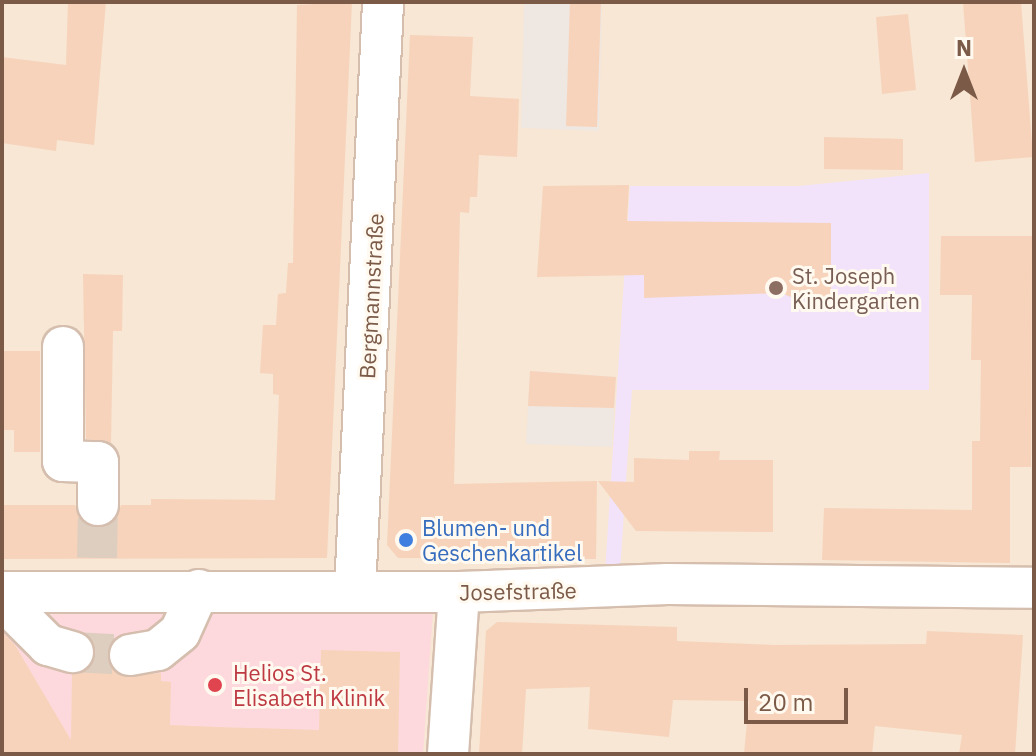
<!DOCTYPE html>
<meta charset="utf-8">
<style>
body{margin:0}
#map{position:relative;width:1036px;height:756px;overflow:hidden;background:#fef5e7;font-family:"IBM Plex Sans",sans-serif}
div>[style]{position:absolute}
.residential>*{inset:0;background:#f7e7d4}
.industrial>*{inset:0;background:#efe7e1}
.education>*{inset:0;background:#f2e3fb}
.medical>*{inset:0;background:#fdd9dd}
.building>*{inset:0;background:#f7d3bb}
.minor-tunnel>*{height:40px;margin-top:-20px;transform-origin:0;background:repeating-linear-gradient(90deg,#decebf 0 40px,transparent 0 60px)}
.roads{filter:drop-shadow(2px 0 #d5beae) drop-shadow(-2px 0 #d5beae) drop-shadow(0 2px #d5beae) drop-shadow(0 -2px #d5beae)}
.minor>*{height:40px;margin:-20px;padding:0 20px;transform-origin:20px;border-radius:20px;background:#fff}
.dots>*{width:22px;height:22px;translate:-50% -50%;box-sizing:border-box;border:4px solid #fff9ef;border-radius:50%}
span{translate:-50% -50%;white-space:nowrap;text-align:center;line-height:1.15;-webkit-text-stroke:6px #fff9ef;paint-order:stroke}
.education-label{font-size:22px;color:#785e54}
.left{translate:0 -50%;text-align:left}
.street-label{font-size:22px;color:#7c5a48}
.shop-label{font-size:22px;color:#366cbe}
.health-label{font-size:22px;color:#be3a42}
.frame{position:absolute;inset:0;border:4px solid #7c5a48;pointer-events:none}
.north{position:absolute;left:924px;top:32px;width:80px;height:80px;-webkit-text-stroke:6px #fff9ef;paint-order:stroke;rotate:0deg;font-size:22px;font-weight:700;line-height:32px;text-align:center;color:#7c5a48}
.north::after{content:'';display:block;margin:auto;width:28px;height:36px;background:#7c5a48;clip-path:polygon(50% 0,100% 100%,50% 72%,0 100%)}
.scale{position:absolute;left:744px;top:688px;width:104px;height:36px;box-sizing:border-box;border:4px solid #7c5a48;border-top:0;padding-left:10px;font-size:24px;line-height:28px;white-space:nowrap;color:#7c5a48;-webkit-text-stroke:6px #fff9ef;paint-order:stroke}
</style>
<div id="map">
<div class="residential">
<i style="clip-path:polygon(2px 2px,1034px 2px,1034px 754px,2px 754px)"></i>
</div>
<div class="industrial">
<i style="clip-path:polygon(524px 2px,602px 2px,599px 131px,521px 128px)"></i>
<i style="clip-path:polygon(530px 371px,616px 377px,612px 447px,526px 444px)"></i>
</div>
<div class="education">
<i style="clip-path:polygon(929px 173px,929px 390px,632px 390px,619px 588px,604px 588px,630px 186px,799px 186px)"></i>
</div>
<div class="medical">
<i style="clip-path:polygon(433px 610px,423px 754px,2px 754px,2px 615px)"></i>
</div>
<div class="building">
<i style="clip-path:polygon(68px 2px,106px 2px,94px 145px,57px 140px,56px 151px,2px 143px,2px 57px,66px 65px)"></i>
<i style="clip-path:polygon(352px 2px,327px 558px,2px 559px,2px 505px,75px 505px,86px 524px,99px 528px,117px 517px,121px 505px,151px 505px,151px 499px,275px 500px,279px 395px,273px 394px,273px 374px,260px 373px,263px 325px,276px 325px,278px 294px,286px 293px,288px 263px,293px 263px,297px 5px)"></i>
<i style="clip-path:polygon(570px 2px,601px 2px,597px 127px,566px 126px)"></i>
<i style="clip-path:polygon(963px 2px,1021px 2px,1033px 157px,975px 162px)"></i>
<i style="clip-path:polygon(908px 14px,916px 90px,882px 94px,876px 17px)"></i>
<i style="clip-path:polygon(410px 35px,473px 37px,470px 96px,519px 99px,517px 157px,479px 155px,477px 197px,470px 197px,469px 213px,460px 212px,454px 484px,597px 481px,596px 559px,398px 558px,387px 545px)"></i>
<i style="clip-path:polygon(824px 137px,903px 139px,903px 170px,824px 169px)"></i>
<i style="clip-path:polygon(629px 185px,627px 221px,831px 223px,831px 299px,796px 299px,781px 293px,644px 298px,644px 275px,537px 277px,543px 186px)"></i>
<i style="clip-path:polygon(941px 236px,1032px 236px,1031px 467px,1010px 467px,1010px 563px,822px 560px,824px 508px,972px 510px,972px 441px,980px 441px,981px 360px,971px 360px,972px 295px,940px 295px)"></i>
<i style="clip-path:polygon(83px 274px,123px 275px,122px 331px,113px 331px,111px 443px,86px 439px)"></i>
<i style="clip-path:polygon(2px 351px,40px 351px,40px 452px,14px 452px,14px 430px,2px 430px)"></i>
<i style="clip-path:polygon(530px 371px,616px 377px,614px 408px,528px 406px)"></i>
<i style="clip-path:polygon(689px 451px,720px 451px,719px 460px,773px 460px,773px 532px,636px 531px,598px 481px,634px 482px,634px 458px,689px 460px)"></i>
<i style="clip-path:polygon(497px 622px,677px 627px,677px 641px,774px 645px,926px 644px,927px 631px,1023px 635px,1015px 754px,959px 754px,962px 735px,875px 726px,872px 754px,744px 754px,749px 701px,673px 700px,669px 737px,588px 729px,590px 687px,526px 689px,522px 754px,479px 754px,486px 631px)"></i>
<i style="clip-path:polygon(2px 632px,15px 645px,71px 740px,72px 674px,88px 669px,95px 659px,91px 638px,114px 639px,108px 660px,121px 676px,161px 673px,161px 681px,171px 682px,170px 725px,217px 727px,319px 730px,321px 650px,400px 652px,398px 754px,2px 754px)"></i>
</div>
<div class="minor-tunnel">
<i style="left:97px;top:558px;width:53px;rotate:-88.9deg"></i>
<i style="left:73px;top:652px;width:57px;rotate:3deg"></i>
</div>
<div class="roads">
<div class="minor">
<i style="left:63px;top:347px;width:114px;rotate:90deg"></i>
<i style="left:63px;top:461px;width:35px;rotate:2deg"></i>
<i style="left:98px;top:462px;width:43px;rotate:90deg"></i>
<i style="left:355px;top:590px;width:589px;rotate:-87.27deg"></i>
<i style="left:2px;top:592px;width:457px"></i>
<i style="left:459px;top:592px;width:209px;rotate:-2.2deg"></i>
<i style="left:668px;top:584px;width:366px;rotate:0.6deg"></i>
<i style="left:2px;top:599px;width:65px;rotate:45deg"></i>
<i style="left:48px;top:645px;width:26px;rotate:16deg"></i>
<i style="left:130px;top:655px;width:28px;rotate:-10deg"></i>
<i style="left:158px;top:650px;width:28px;rotate:-39deg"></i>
<i style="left:180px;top:632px;width:46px;rotate:-65.7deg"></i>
<i style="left:448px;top:754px;width:162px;rotate:-86.1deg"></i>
</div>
</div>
<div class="dots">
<i style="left:776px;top:288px;background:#8d6e63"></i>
<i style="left:406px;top:540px;background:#3f7fe0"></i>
<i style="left:215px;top:685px;background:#e0444e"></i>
</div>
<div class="education-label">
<span class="left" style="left:792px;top:288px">St. Joseph<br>Kindergarten</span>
</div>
<div class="street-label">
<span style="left:371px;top:296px;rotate:-87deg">Bergmannstraße</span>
<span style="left:518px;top:591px;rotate:-1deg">Josefstraße</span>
</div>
<div class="shop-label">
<span class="left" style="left:422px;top:540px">Blumen- und<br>Geschenkartikel</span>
</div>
<div class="health-label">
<span class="left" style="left:233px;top:685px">Helios St.<br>Elisabeth Klinik</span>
</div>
<div class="frame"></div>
<div class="north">N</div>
<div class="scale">20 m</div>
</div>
